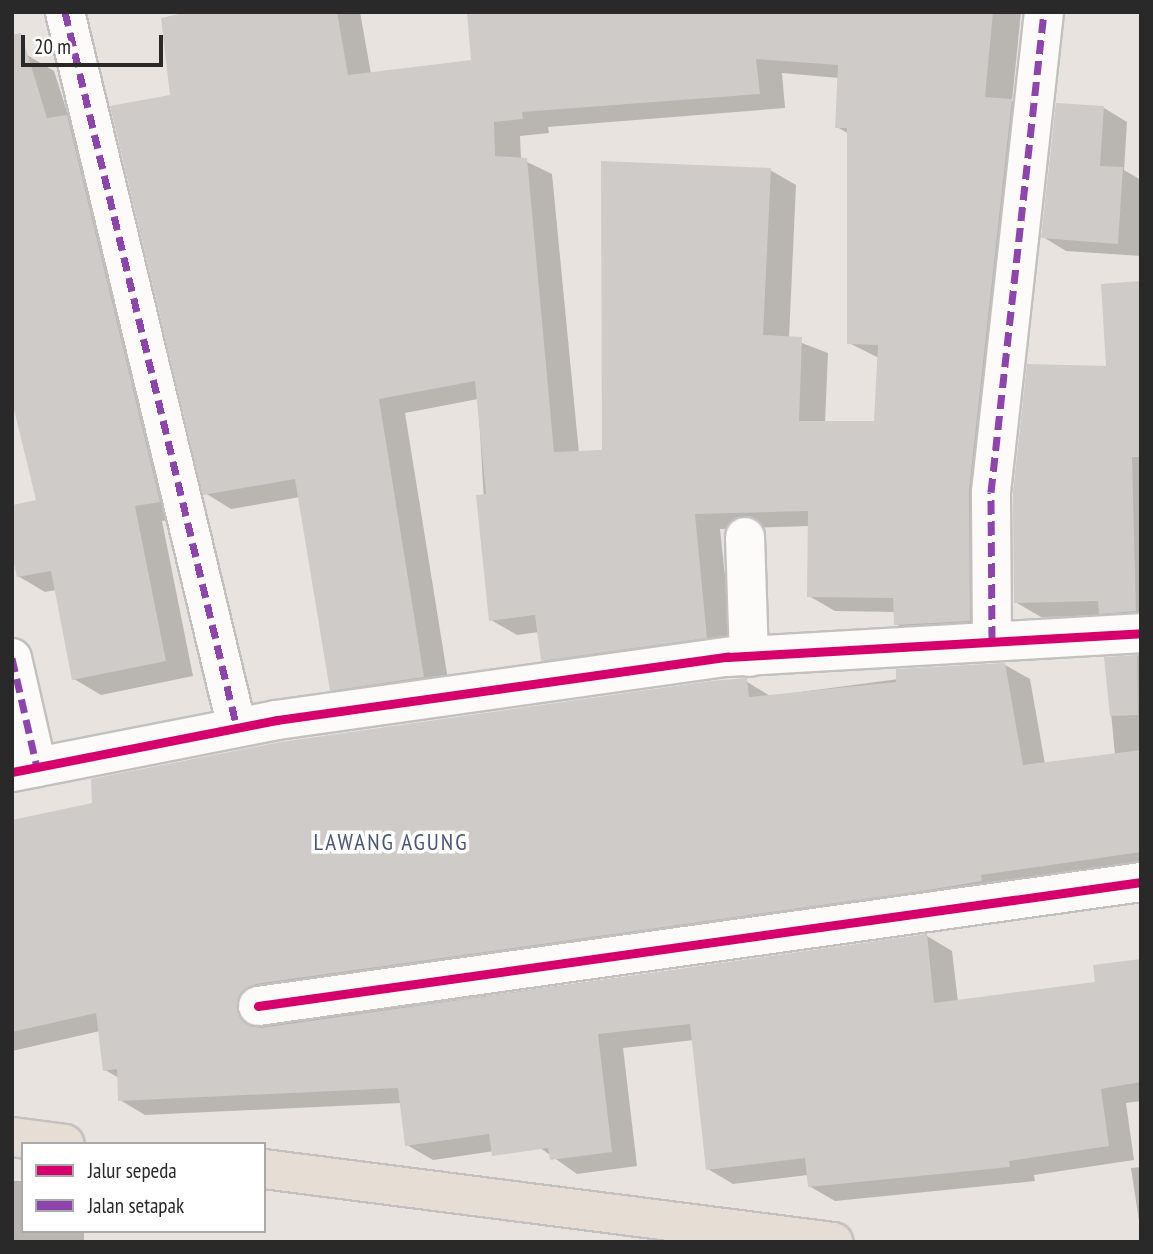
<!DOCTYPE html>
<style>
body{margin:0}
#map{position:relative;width:1153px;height:1254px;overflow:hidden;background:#e8e3de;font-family:"PT Sans Narrow",sans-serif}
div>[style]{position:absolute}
.shadow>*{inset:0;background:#0003}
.building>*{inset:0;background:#cecbc8}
.roads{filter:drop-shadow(2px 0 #c2c0c0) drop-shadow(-2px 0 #c2c0c0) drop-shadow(0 2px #c2c0c0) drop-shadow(0 -2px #c2c0c0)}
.minor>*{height:38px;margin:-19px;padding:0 19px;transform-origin:19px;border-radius:19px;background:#fcfbfa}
.trunk>*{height:38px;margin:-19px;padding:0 19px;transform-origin:19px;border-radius:19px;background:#e6ddd4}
.quiet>*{height:7px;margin-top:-3.5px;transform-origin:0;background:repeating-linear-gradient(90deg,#8e44ad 0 14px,transparent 0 21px)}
.cycleway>*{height:9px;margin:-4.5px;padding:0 4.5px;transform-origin:4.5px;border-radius:4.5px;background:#d6006c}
span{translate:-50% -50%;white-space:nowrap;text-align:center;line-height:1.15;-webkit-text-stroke:7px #fff;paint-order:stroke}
.quarter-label{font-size:23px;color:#4c5778;letter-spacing:2px}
.frame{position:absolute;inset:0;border:14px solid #292929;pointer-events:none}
.legend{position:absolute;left:21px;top:1142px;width:245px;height:91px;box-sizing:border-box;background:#fff;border:2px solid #a9a9a9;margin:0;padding:9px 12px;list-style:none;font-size:21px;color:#292929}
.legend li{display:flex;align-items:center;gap:14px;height:35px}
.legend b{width:35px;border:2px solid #a9a9a9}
.scale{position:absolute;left:21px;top:35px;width:142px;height:32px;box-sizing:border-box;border:4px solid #292929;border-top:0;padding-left:9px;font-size:21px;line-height:24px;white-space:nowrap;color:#292929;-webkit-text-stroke:5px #fff;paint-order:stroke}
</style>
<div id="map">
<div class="shadow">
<i style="clip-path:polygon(evenodd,196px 12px,360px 12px,371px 74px,473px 62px,469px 12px,1021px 12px,1012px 101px,1038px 116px,996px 635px,922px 640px,896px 624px,895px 612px,835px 611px,809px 596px,810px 526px,720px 529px,733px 652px,569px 675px,543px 660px,539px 632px,517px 635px,491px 620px,478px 399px,405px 413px,450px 692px,357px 705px,331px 689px,300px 497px,231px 509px,205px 493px,172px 96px,196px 12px,782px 73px,839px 78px,837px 127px,849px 134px,849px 343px,879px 358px,876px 423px,825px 423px,828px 353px,789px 338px,796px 185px,770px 170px,604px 452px,579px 453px,552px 174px,521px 159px,520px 136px,549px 133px,548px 127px,785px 108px,782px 73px)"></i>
<i style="clip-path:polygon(27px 55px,54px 71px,69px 118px,94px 132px,186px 517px,162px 521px,193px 676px,101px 695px,74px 679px,56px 590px,45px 592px,18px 576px,38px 501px)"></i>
<i style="clip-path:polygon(1104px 108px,1127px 122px,1124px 170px,1141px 180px,1141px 256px,1066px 251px,1043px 237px)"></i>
<i style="clip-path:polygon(1141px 283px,1141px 627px,1106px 616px,1041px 617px,1015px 602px)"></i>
<i style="clip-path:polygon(1141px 655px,1141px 870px,263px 1012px,262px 1026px,927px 936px,952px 951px,958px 1002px,1097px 983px,1141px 961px,1141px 1101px,1126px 1103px,1134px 1160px,1034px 1175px,1035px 1181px,835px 1201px,809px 1186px,808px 1175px,733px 1184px,708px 1169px,694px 1040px,623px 1048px,637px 1166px,577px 1174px,536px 1145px,433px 1160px,407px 1145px,401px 1103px,145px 1115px,120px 1100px,119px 1078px,105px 1070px,100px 1031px,12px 1051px,12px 822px,744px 680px,770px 696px,1005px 665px,1030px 679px,1045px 764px,1115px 755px,1106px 659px)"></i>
<i style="clip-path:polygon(1141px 1167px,1141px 1234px,1131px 1168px)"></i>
<i style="clip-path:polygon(12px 1181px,23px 1181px,23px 1231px,84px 1231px,84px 1242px,12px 1242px)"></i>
</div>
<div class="building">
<i style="clip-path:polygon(evenodd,188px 12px,337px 12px,348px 75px,471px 60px,467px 12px,993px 12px,985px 97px,1012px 99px,969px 490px,970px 621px,894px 625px,893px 598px,807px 597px,808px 511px,695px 514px,707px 638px,541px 661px,535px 615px,489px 621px,476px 495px,486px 494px,475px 381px,379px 399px,424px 677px,330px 691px,295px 479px,203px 495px,110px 106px,170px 95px,161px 18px,188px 12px,756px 59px,838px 65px,835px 128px,847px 128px,847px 344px,878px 345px,874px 421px,799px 421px,802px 337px,763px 335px,771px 168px,601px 161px,602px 450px,554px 452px,527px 158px,495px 156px,494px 122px,523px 119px,522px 112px,760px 94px,756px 59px)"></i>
<i style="clip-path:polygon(21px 33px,47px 118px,67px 115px,160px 502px,135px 506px,166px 661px,72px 680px,51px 571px,17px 577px,12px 555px,12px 505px,36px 500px,12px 401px,12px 35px)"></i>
<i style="clip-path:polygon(1056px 103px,1104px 106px,1100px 166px,1123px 167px,1118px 244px,1041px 238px)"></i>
<i style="clip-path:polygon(1141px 281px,1141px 457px,1132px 457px,1136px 611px,1099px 614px,1098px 601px,1014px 603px,1013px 493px,1027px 364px,1106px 366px,1101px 284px)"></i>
<i style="clip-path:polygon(1137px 655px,1138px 715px,1110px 716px,1104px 657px)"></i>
<i style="clip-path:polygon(1005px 663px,1023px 765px,1141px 750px,1141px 852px,981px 875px,982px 881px,922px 891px,255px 984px,238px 997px,237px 1010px,249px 1026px,261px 1028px,927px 934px,934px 1003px,1095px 982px,1093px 965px,1141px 959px,1141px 1082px,1101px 1089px,1109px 1146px,1009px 1161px,1010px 1167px,808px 1187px,805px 1158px,706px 1170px,690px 1024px,598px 1034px,612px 1152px,550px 1160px,548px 1148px,492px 1156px,489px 1134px,405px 1146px,398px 1088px,118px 1101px,117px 1069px,103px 1071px,96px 1013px,12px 1032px,12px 820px,92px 803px,91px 779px,281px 742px,711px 681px,747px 678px,749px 697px,896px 682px,896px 669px)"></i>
</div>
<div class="roads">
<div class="minor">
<i style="left:65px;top:12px;width:736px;rotate:76.49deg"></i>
<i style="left:745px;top:537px;width:120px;rotate:88.1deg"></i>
<i style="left:992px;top:640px;width:148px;rotate:-90.4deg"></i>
<i style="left:991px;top:492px;width:483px;rotate:-83.7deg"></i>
<i style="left:12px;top:658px;width:112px;rotate:77.1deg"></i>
<i style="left:12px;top:772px;width:270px;rotate:-11.1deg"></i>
<i style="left:277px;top:720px;width:455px;rotate:-8deg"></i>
<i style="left:728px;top:657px;width:414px;rotate:-3.3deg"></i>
<i style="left:258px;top:1006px;width:892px;rotate:-7.99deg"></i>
</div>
<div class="trunk">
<i style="left:12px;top:1137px;width:53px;rotate:7.5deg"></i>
<i style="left:264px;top:1169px;width:574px;rotate:7.31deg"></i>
</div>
</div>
<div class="quiet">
<i style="left:65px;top:12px;width:736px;rotate:76.49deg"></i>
<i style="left:992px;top:640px;width:148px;rotate:-90.4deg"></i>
<i style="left:991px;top:492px;width:483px;rotate:-83.7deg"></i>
<i style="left:12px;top:658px;width:112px;rotate:77.1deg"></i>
</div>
<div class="cycleway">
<i style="left:12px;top:772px;width:270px;rotate:-11.1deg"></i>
<i style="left:277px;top:720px;width:455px;rotate:-8deg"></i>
<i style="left:728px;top:657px;width:414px;rotate:-3.3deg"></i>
<i style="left:258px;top:1006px;width:892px;rotate:-7.99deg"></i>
</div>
<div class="quarter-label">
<span style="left:391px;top:842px">LAWANG AGUNG</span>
</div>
<div class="frame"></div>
<ul class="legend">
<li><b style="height:9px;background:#d6006c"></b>Jalur sepeda</li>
<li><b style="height:9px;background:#8e44ad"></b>Jalan setapak</li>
</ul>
<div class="scale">20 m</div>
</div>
